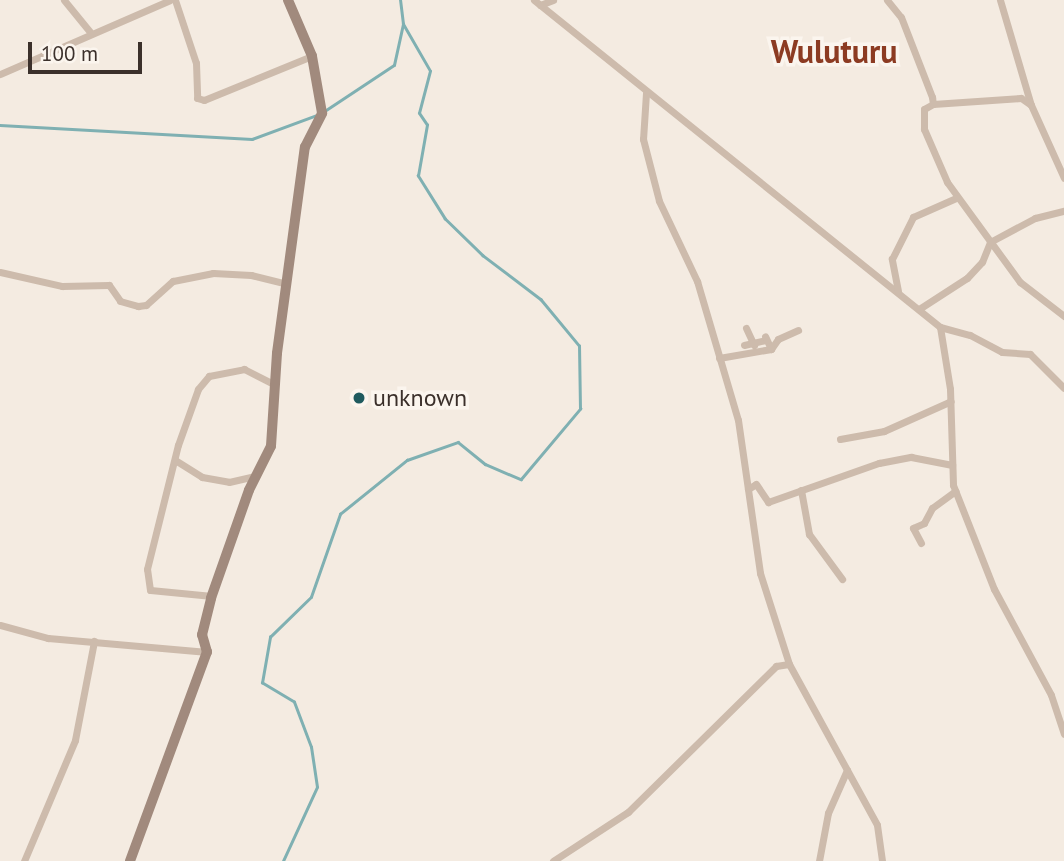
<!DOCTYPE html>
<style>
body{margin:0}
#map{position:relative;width:1064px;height:861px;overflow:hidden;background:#f4ebe1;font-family:"PT Sans",sans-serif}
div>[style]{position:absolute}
.stream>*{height:2.5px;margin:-1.25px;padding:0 1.25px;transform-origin:1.25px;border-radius:1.25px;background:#7fb0b2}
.street>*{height:7px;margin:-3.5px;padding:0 3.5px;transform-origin:3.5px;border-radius:3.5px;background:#cdbbac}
.secondary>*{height:10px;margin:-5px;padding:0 5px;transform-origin:5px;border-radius:5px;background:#a18a7d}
.dots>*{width:19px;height:19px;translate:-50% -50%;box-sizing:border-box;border:4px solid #fbf5ee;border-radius:50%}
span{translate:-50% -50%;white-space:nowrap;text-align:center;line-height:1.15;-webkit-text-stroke:7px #fbf5ee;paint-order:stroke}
.poi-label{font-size:24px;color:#3b302b}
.left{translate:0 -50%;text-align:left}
.district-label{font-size:32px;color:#8c3b22;font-weight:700}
.scale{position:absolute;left:28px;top:42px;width:114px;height:32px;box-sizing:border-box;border:4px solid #3b302b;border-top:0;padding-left:9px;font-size:21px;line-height:24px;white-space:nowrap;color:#3b302b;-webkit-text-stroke:5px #fbf5ee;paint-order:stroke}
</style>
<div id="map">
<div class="stream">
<i style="left:323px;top:112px;width:85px;rotate:-33.5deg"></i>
<i style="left:394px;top:65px;width:42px;rotate:-77.6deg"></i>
<i style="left:403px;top:24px;width:24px;rotate:-97deg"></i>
<i style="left:0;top:125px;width:252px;rotate:3.2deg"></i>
<i style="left:252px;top:139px;width:69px;rotate:-20.3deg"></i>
<i style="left:283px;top:861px;width:81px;rotate:-65.3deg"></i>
<i style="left:317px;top:787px;width:40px;rotate:-98.5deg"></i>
<i style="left:311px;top:747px;width:48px;rotate:-110.7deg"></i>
<i style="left:294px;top:702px;width:37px;rotate:-149deg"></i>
<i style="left:262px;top:683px;width:47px;rotate:-80.1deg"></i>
<i style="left:270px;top:637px;width:57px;rotate:-44.3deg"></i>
<i style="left:311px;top:597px;width:88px;rotate:-70.7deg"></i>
<i style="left:340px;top:514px;width:86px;rotate:-38.9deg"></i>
<i style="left:407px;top:460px;width:54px;rotate:-19.4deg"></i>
<i style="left:458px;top:442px;width:35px;rotate:39deg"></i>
<i style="left:485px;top:464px;width:39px;rotate:23deg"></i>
<i style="left:521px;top:479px;width:92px;rotate:-49.9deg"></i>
<i style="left:580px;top:409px;width:63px;rotate:-90.9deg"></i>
<i style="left:579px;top:346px;width:60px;rotate:-129.6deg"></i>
<i style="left:541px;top:300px;width:73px;rotate:-142.8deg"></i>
<i style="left:483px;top:256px;width:53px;rotate:-135.8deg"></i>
<i style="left:445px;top:219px;width:51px;rotate:-122.1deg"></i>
<i style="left:418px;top:176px;width:52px;rotate:-80deg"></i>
<i style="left:427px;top:125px;width:14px;rotate:-124deg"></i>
<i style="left:419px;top:113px;width:43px;rotate:-75.3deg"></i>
<i style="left:430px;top:71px;width:54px;rotate:-119.9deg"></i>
</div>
<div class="street">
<i style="left:64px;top:0;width:41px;rotate:50.9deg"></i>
<i style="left:175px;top:0;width:66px;rotate:71.6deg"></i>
<i style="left:196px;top:63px;width:35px;rotate:88deg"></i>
<i style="left:197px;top:98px;width:7px;rotate:16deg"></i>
<i style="left:204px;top:100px;width:117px;rotate:-22.2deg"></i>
<i style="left:534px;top:0;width:521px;rotate:38.85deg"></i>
<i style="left:940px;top:327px;width:63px;rotate:80.8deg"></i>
<i style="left:950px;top:389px;width:96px;rotate:88.2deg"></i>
<i style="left:953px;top:485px;width:112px;rotate:68.5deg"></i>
<i style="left:994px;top:589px;width:120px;rotate:61.7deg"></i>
<i style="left:1051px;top:695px;width:41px;rotate:71.6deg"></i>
<i style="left:887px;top:0;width:22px;rotate:51deg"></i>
<i style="left:901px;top:17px;width:86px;rotate:68.8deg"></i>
<i style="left:932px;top:97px;width:7px;rotate:82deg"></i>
<i style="left:933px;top:104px;width:10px;rotate:151deg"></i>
<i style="left:924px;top:109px;width:20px;rotate:90deg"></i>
<i style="left:924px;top:129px;width:58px;rotate:66.5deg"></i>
<i style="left:947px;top:182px;width:124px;rotate:53.9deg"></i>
<i style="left:1020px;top:282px;width:56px;rotate:37.7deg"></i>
<i style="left:1000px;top:0;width:109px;rotate:73.6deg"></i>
<i style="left:1031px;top:105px;width:80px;rotate:65.7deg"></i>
<i style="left:540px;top:5px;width:14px;rotate:-21deg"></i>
<i style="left:0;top:74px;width:185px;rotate:-23.5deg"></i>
<i style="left:646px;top:93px;width:46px;rotate:93.7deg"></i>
<i style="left:643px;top:139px;width:64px;rotate:75.5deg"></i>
<i style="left:659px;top:201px;width:89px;rotate:64.6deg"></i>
<i style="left:697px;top:281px;width:145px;rotate:73.6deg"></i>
<i style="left:738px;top:420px;width:155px;rotate:81.8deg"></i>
<i style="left:760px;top:573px;width:96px;rotate:72.3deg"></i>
<i style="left:789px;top:664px;width:183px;rotate:61.3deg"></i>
<i style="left:877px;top:825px;width:36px;rotate:82deg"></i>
<i style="left:933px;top:104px;width:88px;rotate:-3.9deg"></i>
<i style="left:1021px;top:98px;width:12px;rotate:35deg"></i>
<i style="left:0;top:272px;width:64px;rotate:12.7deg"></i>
<i style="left:62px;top:286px;width:47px;rotate:-1.2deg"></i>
<i style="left:109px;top:285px;width:19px;rotate:55deg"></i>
<i style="left:120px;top:301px;width:19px;rotate:16deg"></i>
<i style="left:138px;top:306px;width:8px;rotate:-7deg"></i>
<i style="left:146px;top:305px;width:36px;rotate:-42deg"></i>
<i style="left:173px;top:281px;width:41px;rotate:-11.3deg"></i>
<i style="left:213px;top:273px;width:38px;rotate:3deg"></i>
<i style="left:251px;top:275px;width:36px;rotate:14deg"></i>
<i style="left:898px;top:291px;width:33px;rotate:-101deg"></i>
<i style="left:892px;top:259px;width:47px;rotate:-63.4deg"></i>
<i style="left:913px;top:217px;width:47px;rotate:-23.8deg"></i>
<i style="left:919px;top:309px;width:57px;rotate:-32.9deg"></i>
<i style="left:967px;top:278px;width:22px;rotate:-47deg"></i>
<i style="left:982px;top:262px;width:22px;rotate:-68deg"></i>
<i style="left:990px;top:242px;width:51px;rotate:-28.1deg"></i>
<i style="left:1035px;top:218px;width:30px;rotate:-14deg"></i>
<i style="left:940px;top:327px;width:31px;rotate:15deg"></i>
<i style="left:970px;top:335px;width:36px;rotate:28deg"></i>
<i style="left:1002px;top:352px;width:28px;rotate:4deg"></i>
<i style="left:1030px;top:354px;width:48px;rotate:45deg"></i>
<i style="left:746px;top:328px;width:19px;rotate:65deg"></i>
<i style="left:744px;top:345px;width:22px;rotate:-13deg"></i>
<i style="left:771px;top:349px;width:12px;rotate:-55deg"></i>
<i style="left:778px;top:339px;width:22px;rotate:-24deg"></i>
<i style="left:719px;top:358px;width:53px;rotate:-9.8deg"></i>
<i style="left:771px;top:349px;width:14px;rotate:-115deg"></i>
<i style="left:840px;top:439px;width:45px;rotate:-10.3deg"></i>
<i style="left:884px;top:431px;width:73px;rotate:-24.1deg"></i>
<i style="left:175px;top:460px;width:32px;rotate:32deg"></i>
<i style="left:202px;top:477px;width:27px;rotate:10deg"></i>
<i style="left:229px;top:482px;width:28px;rotate:-13deg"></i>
<i style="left:748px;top:489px;width:9px;rotate:-32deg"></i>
<i style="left:756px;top:484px;width:22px;rotate:56deg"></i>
<i style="left:768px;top:502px;width:118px;rotate:-19.4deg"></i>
<i style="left:879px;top:463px;width:33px;rotate:-11deg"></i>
<i style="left:911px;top:457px;width:42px;rotate:11deg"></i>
<i style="left:801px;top:490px;width:45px;rotate:79.7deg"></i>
<i style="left:809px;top:534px;width:56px;rotate:53.7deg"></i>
<i style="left:921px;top:543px;width:17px;rotate:-118deg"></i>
<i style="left:913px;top:528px;width:12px;rotate:-24deg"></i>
<i style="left:924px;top:523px;width:17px;rotate:-62deg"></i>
<i style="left:932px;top:508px;width:29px;rotate:-36deg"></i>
<i style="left:212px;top:596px;width:62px;rotate:-174.5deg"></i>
<i style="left:150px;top:590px;width:21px;rotate:-98deg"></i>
<i style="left:147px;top:569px;width:128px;rotate:-76deg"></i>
<i style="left:178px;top:445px;width:59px;rotate:-70.3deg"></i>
<i style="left:198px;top:389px;width:17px;rotate:-50deg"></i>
<i style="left:209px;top:376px;width:36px;rotate:-11deg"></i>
<i style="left:244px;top:369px;width:35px;rotate:27deg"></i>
<i style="left:0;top:625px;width:50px;rotate:15.2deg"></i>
<i style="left:48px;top:638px;width:160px;rotate:5deg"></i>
<i style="left:24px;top:861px;width:131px;rotate:-67.1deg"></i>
<i style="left:75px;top:740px;width:101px;rotate:-79.1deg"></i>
<i style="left:553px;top:861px;width:90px;rotate:-33.2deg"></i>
<i style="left:628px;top:812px;width:208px;rotate:-44.6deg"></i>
<i style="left:776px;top:666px;width:13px;rotate:-9deg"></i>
<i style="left:819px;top:861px;width:49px;rotate:-79.4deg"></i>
<i style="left:828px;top:813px;width:47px;rotate:-66.2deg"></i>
</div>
<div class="secondary">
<i style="left:130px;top:861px;width:223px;rotate:-69.8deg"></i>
<i style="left:207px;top:652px;width:18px;rotate:-106deg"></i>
<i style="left:202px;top:635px;width:38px;rotate:-76deg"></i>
<i style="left:211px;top:598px;width:114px;rotate:-70.6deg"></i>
<i style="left:249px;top:490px;width:49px;rotate:-63.4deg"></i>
<i style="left:271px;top:446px;width:93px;rotate:-86.3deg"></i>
<i style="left:277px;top:353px;width:208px;rotate:-82.3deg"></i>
<i style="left:305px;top:147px;width:38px;rotate:-63deg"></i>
<i style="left:322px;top:113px;width:58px;rotate:-100deg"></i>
<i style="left:312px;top:56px;width:61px;rotate:-113.2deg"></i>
</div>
<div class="dots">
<i style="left:359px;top:398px;background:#1f5a5e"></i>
</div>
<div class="poi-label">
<span class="left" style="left:373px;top:398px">unknown</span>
</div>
<div class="district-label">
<span style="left:834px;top:51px">Wuluturu</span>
</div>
<div class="scale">100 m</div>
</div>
